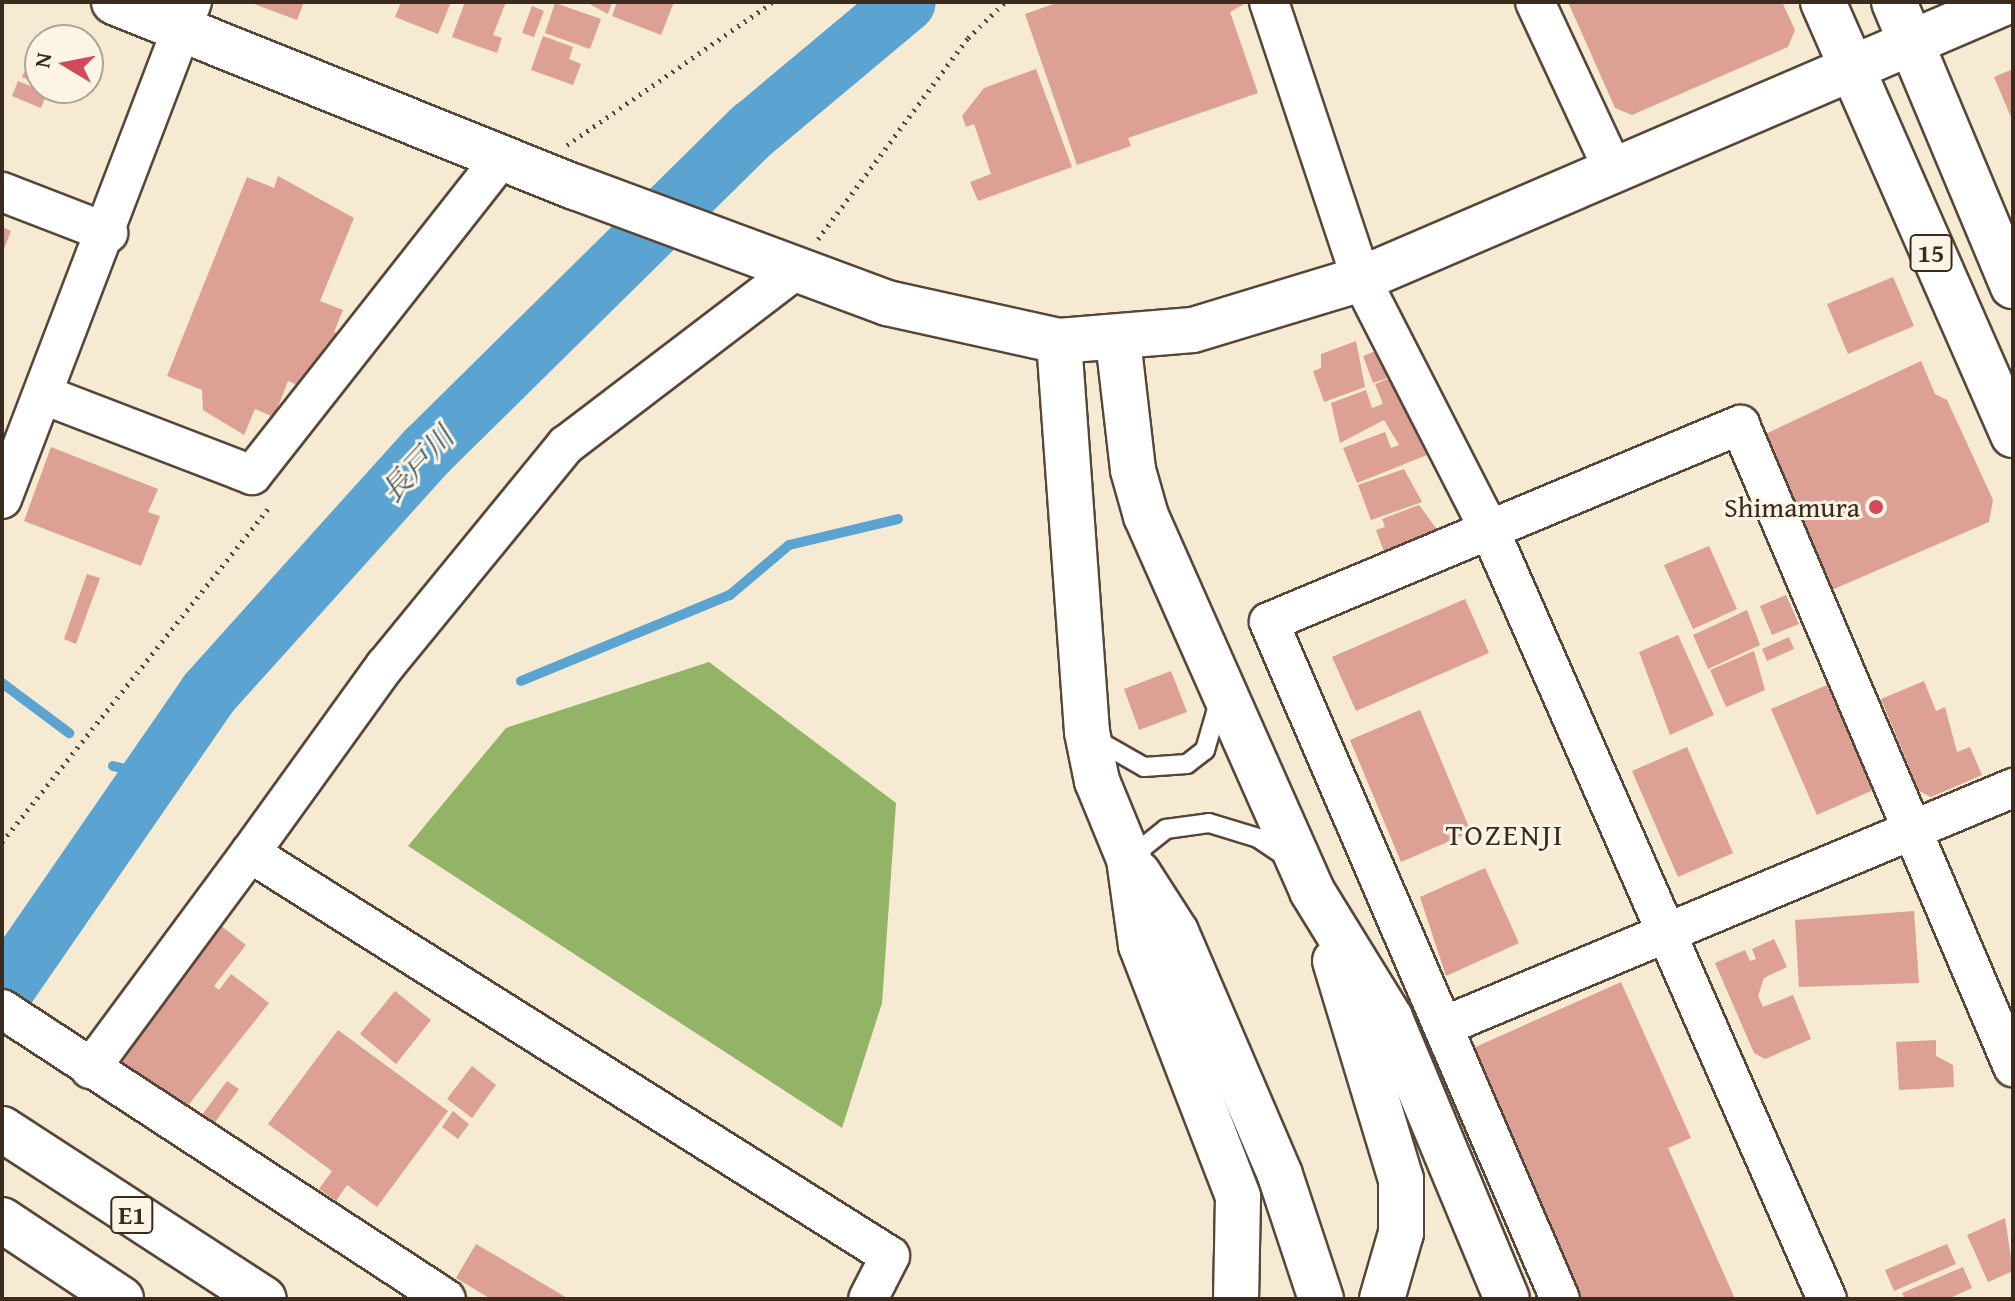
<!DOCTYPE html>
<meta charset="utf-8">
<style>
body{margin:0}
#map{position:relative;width:2015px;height:1301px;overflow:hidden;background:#f6ead2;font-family:"Gentium Book Plus","Noto Serif JP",serif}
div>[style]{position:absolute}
.forest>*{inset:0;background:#93b366}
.stream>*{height:10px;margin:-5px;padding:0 5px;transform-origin:5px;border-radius:5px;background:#5ba4d2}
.river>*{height:60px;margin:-30px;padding:0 30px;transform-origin:30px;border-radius:30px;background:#5ba4d2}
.building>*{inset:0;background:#dca194}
.path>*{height:5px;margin-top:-2.5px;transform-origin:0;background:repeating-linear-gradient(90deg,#574739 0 2px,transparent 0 8px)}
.roads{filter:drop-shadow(2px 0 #574739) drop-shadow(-2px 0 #574739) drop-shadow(0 2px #574739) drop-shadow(0 -2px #574739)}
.service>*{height:18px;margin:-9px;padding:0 9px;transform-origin:9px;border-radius:9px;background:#fff}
.minor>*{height:38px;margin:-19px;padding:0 19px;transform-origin:19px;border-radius:19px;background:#fff}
.tertiary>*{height:44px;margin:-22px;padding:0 22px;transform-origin:22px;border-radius:22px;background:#fff}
.primary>*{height:44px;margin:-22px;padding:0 22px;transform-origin:22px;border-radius:22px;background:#fff}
.motorway>*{height:44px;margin:-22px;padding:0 22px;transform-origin:22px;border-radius:22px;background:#fff}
.dots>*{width:22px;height:22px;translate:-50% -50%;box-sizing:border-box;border:4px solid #fcf5e5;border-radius:50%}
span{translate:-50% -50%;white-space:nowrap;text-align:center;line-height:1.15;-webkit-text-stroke:6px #fcf5e5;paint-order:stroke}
.shield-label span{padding:2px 6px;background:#fcf5e5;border:2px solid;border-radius:6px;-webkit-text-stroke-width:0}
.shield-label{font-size:26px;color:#3b2a1e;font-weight:700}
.poi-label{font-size:28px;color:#3b2a1e}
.right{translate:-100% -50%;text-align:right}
.water-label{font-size:30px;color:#485b66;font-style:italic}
.neighbourhood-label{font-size:30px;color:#3b2a1e;letter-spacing:2px}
.frame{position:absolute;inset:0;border:4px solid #3b2a1e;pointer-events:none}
.north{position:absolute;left:24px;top:24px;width:80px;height:80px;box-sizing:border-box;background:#fcf5e5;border:2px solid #afa495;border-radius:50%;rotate:280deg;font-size:22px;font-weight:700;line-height:32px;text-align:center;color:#3b2a1e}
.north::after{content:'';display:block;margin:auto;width:28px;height:36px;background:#d1495b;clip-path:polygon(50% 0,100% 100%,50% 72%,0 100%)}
</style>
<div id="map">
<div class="forest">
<i style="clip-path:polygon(709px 662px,896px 803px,882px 1003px,842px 1128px,408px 846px,506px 728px)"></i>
</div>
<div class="stream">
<i style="left:521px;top:681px;width:226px;rotate:-22.4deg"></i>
<i style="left:730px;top:595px;width:77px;rotate:-40.3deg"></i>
<i style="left:789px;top:545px;width:112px;rotate:-13.4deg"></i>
<i style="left:2px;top:683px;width:84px;rotate:36.7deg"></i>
<i style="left:113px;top:766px;width:41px;rotate:14deg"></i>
</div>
<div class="river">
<i style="left:2px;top:993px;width:363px;rotate:-55.4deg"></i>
<i style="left:208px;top:694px;width:327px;rotate:-48deg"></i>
<i style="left:427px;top:451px;width:458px;rotate:-44.6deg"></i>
<i style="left:753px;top:130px;width:199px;rotate:-39.9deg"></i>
</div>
<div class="building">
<i style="clip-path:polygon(249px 2px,304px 2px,297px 20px)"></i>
<i style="clip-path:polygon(401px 2px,451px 2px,438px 34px,395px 17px)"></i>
<i style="clip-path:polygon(465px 2px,506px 2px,493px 35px,502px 38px,497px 53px,452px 37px)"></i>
<i style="clip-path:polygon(586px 2px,612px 2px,608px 14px)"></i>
<i style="clip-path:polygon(617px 2px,674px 2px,661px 35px,612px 16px)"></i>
<i style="clip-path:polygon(1059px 2px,1248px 2px,1230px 12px,1258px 93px,1128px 138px,1131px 146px,1077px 165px,1025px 14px)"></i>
<i style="clip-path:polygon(1568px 2px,1782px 2px,1795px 30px,1788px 47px,1632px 115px,1615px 108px)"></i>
<i style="clip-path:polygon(555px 3px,601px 19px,590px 49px,545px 33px)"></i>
<i style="clip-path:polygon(532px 6px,544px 11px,534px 37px,522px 33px)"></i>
<i style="clip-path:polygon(543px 36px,573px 47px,569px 59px,581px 64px,573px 85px,531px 70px)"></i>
<i style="clip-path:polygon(34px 50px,40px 53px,40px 85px,22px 77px)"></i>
<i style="clip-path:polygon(1036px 69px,1072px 167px,978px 201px,970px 182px,991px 174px,974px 124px,966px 127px,962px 116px,984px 88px)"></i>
<i style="clip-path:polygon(2013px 69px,2013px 122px,1994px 77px)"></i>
<i style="clip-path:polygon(18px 81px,47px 93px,41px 108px,12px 96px)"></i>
<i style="clip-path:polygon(278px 176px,354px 218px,320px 301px,343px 310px,334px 332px,339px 334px,333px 349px,325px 346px,307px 389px,288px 381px,274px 417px,255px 409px,244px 435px,203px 410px,202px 390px,167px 376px,247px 177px,274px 188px)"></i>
<i style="clip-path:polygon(2px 227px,11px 231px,2px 254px)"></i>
<i style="clip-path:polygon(1893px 277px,1914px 326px,1848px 354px,1827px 304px)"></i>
<i style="clip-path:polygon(1356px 341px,1365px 387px,1324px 402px,1313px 371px,1321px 368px,1321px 354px)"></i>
<i style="clip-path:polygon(1388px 346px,1399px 374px,1373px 383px,1363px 356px)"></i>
<i style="clip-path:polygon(1921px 361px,1935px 394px,1947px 400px,1993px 500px,1989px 522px,1827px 592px,1759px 437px)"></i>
<i style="clip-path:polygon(1400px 374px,1432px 453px,1357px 483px,1343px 448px,1385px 432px,1391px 448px,1399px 445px,1384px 420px,1340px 443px,1331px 403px,1366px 390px,1372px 408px,1383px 404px,1375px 384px)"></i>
<i style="clip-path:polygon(51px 447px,158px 489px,148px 512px,160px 516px,141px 566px,24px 521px)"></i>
<i style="clip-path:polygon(1404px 469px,1422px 502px,1371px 520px,1358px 485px)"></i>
<i style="clip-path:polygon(1419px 505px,1442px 536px,1386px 557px,1376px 530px,1385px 527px,1382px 519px)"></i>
<i style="clip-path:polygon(1709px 546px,1737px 609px,1693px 629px,1664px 565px)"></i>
<i style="clip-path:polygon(87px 574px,100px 578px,76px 644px,64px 639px)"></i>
<i style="clip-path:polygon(1786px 595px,1799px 624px,1772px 635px,1760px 606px)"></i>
<i style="clip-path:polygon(1465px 599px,1489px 653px,1356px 711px,1332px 657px)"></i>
<i style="clip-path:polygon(1747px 610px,1760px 645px,1708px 669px,1693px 635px)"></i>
<i style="clip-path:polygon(1678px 635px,1714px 715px,1670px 735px,1639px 652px)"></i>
<i style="clip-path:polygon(1789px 637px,1794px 649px,1767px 661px,1762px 649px)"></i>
<i style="clip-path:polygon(1754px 651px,1765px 690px,1726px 707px,1710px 670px)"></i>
<i style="clip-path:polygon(1171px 671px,1187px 712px,1139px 730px,1124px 689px)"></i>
<i style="clip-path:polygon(1924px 681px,1936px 711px,1945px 707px,1957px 752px,1970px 747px,1982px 775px,1931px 797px,1919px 791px,1881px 699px)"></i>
<i style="clip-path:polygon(1827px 685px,1873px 790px,1817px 815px,1771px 709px)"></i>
<i style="clip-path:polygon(1420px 710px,1471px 832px,1401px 862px,1350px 740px)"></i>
<i style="clip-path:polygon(1687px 747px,1733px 853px,1678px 877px,1632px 771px)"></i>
<i style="clip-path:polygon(1485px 868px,1519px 943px,1446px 976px,1420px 897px)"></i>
<i style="clip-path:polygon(1914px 911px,1919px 983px,1799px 987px,1795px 920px)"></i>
<i style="clip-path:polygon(220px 925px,246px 945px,214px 986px,219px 990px,231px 974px,269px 1003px,178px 1118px,111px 1065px)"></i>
<i style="clip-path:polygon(1774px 939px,1787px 967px,1764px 978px,1758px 996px,1763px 1007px,1793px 995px,1811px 1039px,1765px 1059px,1754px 1053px,1715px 963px,1745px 950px,1750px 961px,1756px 959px,1752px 949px)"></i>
<i style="clip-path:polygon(1621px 982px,1691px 1138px,1668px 1148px,1735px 1299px,1583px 1299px,1471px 1049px)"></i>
<i style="clip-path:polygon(395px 991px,431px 1020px,396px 1064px,360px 1034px)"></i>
<i style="clip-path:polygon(338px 1030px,448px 1111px,377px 1207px,347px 1185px,336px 1201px,319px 1189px,332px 1171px,268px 1124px)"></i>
<i style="clip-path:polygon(1936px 1040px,1936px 1056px,1953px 1065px,1954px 1087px,1899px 1090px,1896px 1042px)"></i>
<i style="clip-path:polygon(472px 1066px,496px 1085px,472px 1118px,447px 1099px)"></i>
<i style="clip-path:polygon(227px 1081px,239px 1089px,208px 1132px,196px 1123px)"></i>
<i style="clip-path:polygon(453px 1111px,469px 1124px,458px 1139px,442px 1127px)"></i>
<i style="clip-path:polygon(2005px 1218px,2013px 1271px,1988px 1282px,1967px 1235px)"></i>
<i style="clip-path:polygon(476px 1244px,569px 1299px,491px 1299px,456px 1278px)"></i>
<i style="clip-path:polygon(1947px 1244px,1956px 1264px,1894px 1291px,1885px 1270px)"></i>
<i style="clip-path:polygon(1963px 1267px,1972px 1288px,1948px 1299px,1905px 1299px,1902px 1293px)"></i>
</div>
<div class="path">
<i style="left:567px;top:145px;width:251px;rotate:-34.8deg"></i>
<i style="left:818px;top:239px;width:251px;rotate:-53.3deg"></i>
<i style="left:968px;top:38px;width:52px;rotate:-44.2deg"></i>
<i style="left:2px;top:842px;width:428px;rotate:-51.4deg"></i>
</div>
<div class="roads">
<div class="service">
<i style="left:1095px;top:739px;width:56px;rotate:29.7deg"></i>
<i style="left:1144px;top:767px;width:43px;rotate:-4deg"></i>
<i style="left:1187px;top:764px;width:23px;rotate:-38deg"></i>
<i style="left:1205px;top:750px;width:50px;rotate:-73.7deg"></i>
<i style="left:1131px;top:857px;width:45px;rotate:-38.7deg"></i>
<i style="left:1166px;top:829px;width:43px;rotate:-7.9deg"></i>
<i style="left:1209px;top:823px;width:51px;rotate:17deg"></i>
<i style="left:1258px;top:838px;width:34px;rotate:34deg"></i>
</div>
<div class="minor">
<i style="left:1269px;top:2px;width:292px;rotate:71.6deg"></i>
<i style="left:1361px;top:279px;width:285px;rotate:62.9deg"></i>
<i style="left:1491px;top:533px;width:836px;rotate:66.32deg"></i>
<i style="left:1535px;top:2px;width:184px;rotate:65deg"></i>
<i style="left:2px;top:192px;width:114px;rotate:21.1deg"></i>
<i style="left:44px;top:395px;width:223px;rotate:21deg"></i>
<i style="left:252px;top:475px;width:405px;rotate:-51.8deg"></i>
<i style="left:2px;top:499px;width:532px;rotate:-69.08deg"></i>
<i style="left:250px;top:853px;width:231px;rotate:-54.2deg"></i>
<i style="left:385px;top:666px;width:286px;rotate:-50.7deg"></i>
<i style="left:566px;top:445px;width:290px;rotate:-37.3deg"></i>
<i style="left:2px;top:1009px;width:530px;rotate:33.15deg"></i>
<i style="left:1444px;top:1026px;width:617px;rotate:-22.7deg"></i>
<i style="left:90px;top:1069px;width:269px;rotate:-53.5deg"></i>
<i style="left:250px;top:853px;width:756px;rotate:32.2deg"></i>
<i style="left:890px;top:1256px;width:48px;rotate:117.1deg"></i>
<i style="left:1560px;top:1299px;width:737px;rotate:-113.26deg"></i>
<i style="left:1269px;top:622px;width:511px;rotate:-22.7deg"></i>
<i style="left:1740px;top:425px;width:698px;rotate:66.96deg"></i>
</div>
<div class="tertiary">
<i style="left:114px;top:2px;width:497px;rotate:21.9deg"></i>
<i style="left:575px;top:187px;width:333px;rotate:20.4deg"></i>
<i style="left:887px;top:303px;width:176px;rotate:12.5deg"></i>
<i style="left:1059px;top:341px;width:134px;rotate:-4.7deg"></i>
<i style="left:1193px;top:330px;width:176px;rotate:-16.9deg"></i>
<i style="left:1361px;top:279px;width:702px;rotate:-23.24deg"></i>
</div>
<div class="primary">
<i style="left:1823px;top:2px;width:473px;rotate:66.3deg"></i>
<i style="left:1894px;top:2px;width:308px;rotate:67.3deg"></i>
</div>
<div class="motorway">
<i style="left:1118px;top:340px;width:131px;rotate:83.4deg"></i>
<i style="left:1133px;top:470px;width:48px;rotate:74.2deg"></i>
<i style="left:1146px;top:516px;width:410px;rotate:66.1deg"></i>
<i style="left:1312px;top:891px;width:149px;rotate:58.4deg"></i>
<i style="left:1390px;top:1018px;width:304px;rotate:67.4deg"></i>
<i style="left:1059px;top:341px;width:392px;rotate:85.9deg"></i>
<i style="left:1087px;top:732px;width:50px;rotate:78.5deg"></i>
<i style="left:1097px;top:781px;width:84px;rotate:67.7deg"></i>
<i style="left:1129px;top:859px;width:87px;rotate:82.1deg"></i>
<i style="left:1141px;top:945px;width:270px;rotate:68.9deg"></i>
<i style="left:1238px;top:1197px;width:102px;rotate:91.1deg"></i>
<i style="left:1138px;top:873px;width:70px;rotate:57.2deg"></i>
<i style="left:1176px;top:932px;width:264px;rotate:66.8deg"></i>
<i style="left:1280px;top:1175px;width:131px;rotate:71.7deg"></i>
<i style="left:1335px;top:961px;width:228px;rotate:73.2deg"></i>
<i style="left:1401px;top:1179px;width:54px;rotate:90deg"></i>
<i style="left:1401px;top:1233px;width:69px;rotate:106.1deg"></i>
<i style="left:2px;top:1129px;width:312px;rotate:33deg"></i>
<i style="left:2px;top:1220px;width:143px;rotate:33.6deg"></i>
</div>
</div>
<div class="dots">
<i style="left:1876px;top:507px;background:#d1495b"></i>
</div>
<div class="shield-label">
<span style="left:1931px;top:253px">15</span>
<span style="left:132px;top:1215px">E1</span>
</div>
<div class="poi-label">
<span class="right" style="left:1860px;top:507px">Shimamura</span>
</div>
<div class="water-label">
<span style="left:417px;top:464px;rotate:-47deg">長戸川</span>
</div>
<div class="neighbourhood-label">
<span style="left:1505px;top:834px">TOZENJI</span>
</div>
<div class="frame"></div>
<div class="north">N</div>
</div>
